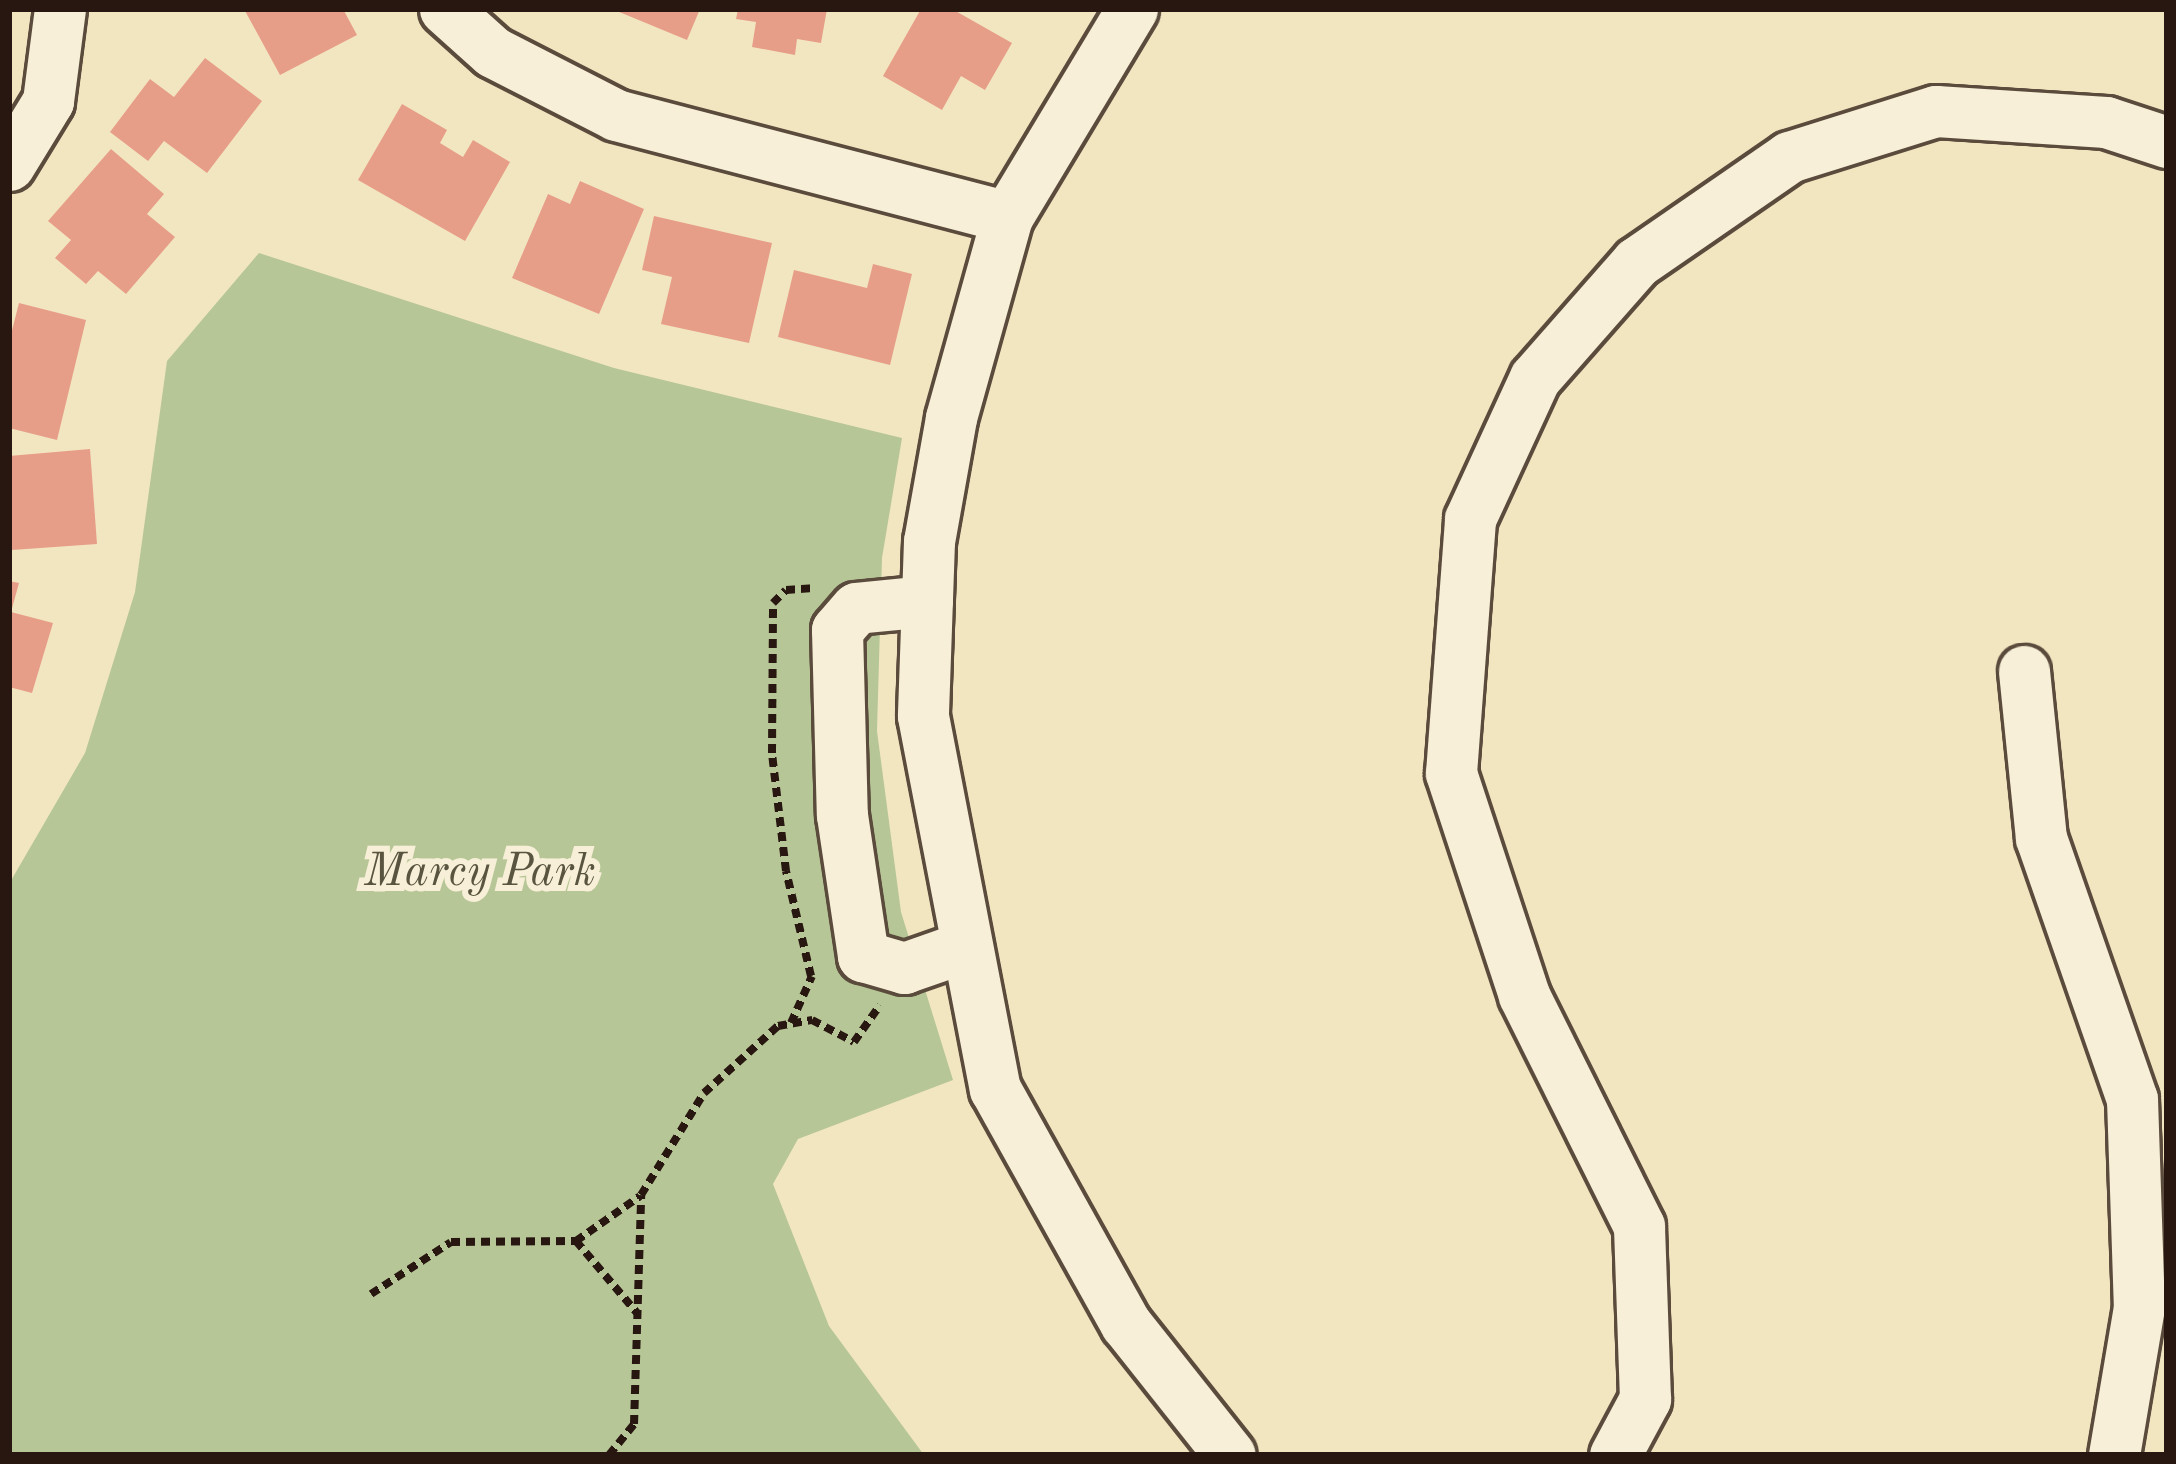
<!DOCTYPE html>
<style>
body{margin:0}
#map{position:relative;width:2176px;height:1464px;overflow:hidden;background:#f2e6c1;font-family:"Old Standard TT",serif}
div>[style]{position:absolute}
.green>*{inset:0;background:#b7c696}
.building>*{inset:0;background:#e79e88}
.path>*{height:8px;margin-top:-4px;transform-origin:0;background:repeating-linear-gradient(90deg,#271710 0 9px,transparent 0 15px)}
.roads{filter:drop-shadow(3px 0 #5a4b3c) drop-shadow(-3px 0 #5a4b3c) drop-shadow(0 3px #5a4b3c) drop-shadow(0 -3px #5a4b3c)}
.minor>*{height:51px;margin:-25.5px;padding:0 25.5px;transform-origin:25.5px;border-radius:25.5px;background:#f7efd7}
span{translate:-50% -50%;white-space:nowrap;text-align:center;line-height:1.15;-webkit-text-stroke:12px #f7efd7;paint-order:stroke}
.park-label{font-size:45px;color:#59543f;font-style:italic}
.frame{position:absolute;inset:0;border:12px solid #271710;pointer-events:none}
</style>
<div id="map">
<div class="green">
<i style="clip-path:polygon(259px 253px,614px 368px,902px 438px,882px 558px,877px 731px,901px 912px,953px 1080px,798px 1139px,773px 1184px,829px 1326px,924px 1455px,9px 1455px,9px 884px,85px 753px,135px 592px,167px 361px)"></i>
</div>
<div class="building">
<i style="clip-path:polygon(244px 9px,343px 9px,357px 35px,280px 75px)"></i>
<i style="clip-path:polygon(612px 9px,700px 9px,687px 40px)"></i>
<i style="clip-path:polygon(738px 9px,827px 9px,821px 43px,797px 39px,795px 55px,752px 47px,756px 22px,736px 19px)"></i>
<i style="clip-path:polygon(921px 9px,952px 9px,1012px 43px,985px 90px,961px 76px,942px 110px,883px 76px)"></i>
<i style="clip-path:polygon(205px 58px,262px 101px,207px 173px,164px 141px,148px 161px,110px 132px,150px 79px,174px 97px)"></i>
<i style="clip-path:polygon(402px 104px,447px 130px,440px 143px,463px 157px,473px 140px,510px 162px,465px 241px,358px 180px)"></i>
<i style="clip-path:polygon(111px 149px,164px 194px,147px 214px,175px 237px,126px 294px,98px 271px,86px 284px,55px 258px,71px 240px,48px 221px)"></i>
<i style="clip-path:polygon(580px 181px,644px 209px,599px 314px,512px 278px,548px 194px,570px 204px)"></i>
<i style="clip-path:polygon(654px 216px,772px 243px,749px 343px,661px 324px,672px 277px,642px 270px)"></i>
<i style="clip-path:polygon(873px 264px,912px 274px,890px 365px,778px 337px,794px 270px,867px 288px)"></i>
<i style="clip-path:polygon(19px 303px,86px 320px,57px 440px,9px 428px,9px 342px)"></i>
<i style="clip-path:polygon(90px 449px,97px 544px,12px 550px,9px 456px)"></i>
<i style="clip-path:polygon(9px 581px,19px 583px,11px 612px,53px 623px,32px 693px,9px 687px)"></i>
</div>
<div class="path">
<i style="left:811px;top:976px;width:108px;rotate:-103.4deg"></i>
<i style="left:786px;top:871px;width:119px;rotate:-96.8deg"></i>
<i style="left:772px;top:753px;width:150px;rotate:-89.6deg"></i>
<i style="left:773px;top:603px;width:18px;rotate:-45deg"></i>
<i style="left:786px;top:590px;width:27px;rotate:-4deg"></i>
<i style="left:791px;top:1023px;width:51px;rotate:-65.9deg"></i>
<i style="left:576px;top:1241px;width:94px;rotate:49.7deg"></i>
<i style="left:371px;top:1294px;width:95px;rotate:-33deg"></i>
<i style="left:451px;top:1242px;width:125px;rotate:-0.5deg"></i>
<i style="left:576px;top:1241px;width:78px;rotate:-35.1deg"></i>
<i style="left:609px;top:1455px;width:40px;rotate:-51deg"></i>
<i style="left:634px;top:1424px;width:229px;rotate:-88.2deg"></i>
<i style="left:641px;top:1195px;width:120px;rotate:-58.3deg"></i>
<i style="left:704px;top:1093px;width:100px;rotate:-42.2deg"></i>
<i style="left:778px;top:1026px;width:35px;rotate:-10deg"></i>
<i style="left:812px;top:1020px;width:47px;rotate:27.6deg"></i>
<i style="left:854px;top:1042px;width:45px;rotate:-54.9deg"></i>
</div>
<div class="roads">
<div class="minor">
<i style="left:445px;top:9px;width:64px;rotate:41.9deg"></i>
<i style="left:493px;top:52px;width:138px;rotate:27.1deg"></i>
<i style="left:616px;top:115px;width:404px;rotate:14.6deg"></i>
<i style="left:1132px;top:9px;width:243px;rotate:121deg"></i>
<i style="left:1007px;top:217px;width:209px;rotate:105.6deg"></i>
<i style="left:951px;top:418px;width:125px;rotate:100.1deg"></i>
<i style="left:929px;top:541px;width:175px;rotate:92deg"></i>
<i style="left:923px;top:716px;width:380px;rotate:79.1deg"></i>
<i style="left:995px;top:1089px;width:269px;rotate:60.9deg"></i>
<i style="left:1126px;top:1324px;width:167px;rotate:51.6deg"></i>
<i style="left:9px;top:165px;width:75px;rotate:-58.6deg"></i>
<i style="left:48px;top:101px;width:93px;rotate:-82.6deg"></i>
<i style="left:927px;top:601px;width:71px;rotate:174.4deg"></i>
<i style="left:856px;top:608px;width:29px;rotate:131deg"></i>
<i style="left:837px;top:630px;width:185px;rotate:88.5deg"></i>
<i style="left:842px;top:815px;width:143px;rotate:81.5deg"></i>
<i style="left:863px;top:956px;width:43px;rotate:16.3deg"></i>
<i style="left:904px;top:968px;width:64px;rotate:-19.3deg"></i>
<i style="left:2024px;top:671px;width:168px;rotate:84.2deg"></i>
<i style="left:2041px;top:838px;width:276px;rotate:70.8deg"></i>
<i style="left:2132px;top:1099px;width:208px;rotate:88.1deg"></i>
<i style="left:2139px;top:1307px;width:150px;rotate:99.6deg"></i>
<i style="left:1615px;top:1455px;width:64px;rotate:-61.8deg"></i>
<i style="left:1645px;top:1399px;width:173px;rotate:-92deg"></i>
<i style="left:1639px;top:1226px;width:258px;rotate:-116.5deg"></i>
<i style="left:1524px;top:995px;width:234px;rotate:-108.2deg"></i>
<i style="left:1451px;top:773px;width:255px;rotate:-85.7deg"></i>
<i style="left:1470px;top:519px;width:155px;rotate:-65.3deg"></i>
<i style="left:1535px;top:378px;width:154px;rotate:-48.7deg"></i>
<i style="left:1637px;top:262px;width:185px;rotate:-34.6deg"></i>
<i style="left:1789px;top:157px;width:154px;rotate:-17.4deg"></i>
<i style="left:1936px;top:111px;width:170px;rotate:3.7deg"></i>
<i style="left:2106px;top:122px;width:64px;rotate:18.2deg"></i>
</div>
</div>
<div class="park-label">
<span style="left:480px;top:874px">Marcy Park</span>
</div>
<div class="frame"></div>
</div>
